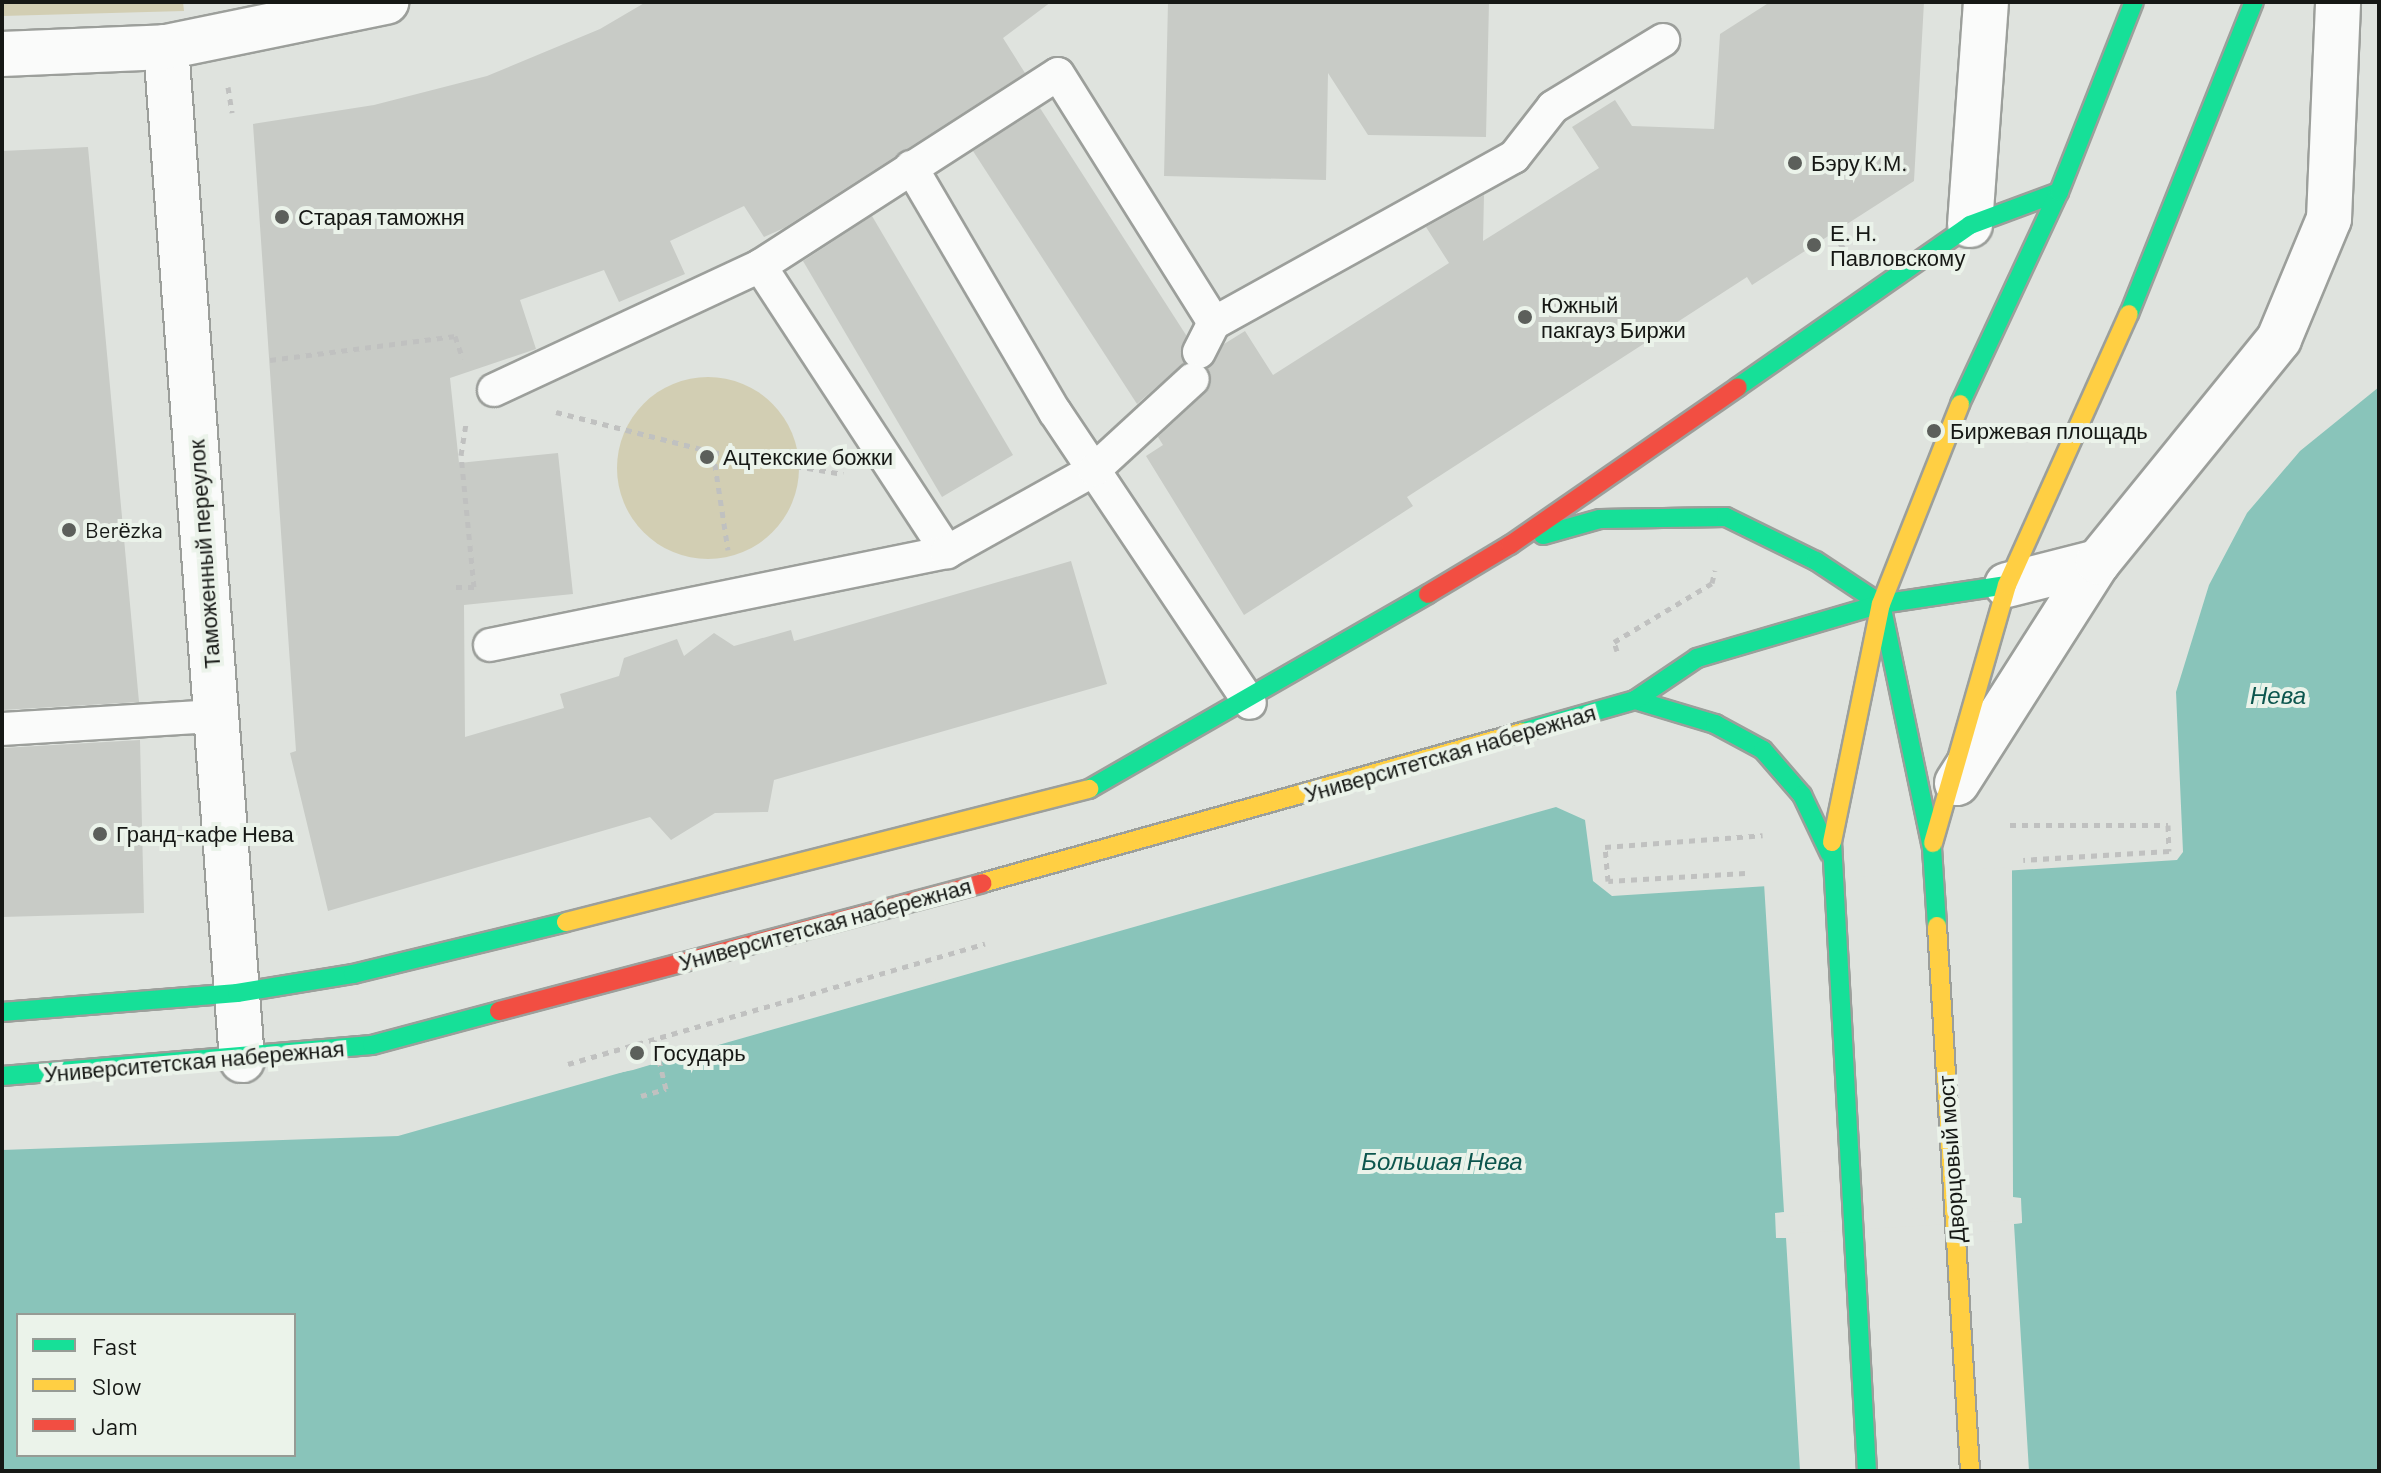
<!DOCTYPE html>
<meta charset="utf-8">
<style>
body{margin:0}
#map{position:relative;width:2381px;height:1473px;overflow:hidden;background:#dfe3de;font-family:Barlow,sans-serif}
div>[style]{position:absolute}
.green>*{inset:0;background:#d2ceb3}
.round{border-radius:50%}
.water>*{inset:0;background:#89c4ba}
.pier>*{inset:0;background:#dfe3de}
.building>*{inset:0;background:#c8cbc6}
.path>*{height:5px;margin-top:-2.5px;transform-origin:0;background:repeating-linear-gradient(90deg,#c0c1c0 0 6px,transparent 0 12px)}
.roads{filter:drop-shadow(2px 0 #9c9f9b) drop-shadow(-2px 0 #9c9f9b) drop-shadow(0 2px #9c9f9b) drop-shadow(0 -2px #9c9f9b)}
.lane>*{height:32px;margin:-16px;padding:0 16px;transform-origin:16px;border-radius:16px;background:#fafbfa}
.street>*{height:44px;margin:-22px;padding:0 22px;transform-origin:22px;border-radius:22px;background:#fafbfa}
.fast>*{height:18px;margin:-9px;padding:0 9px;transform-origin:9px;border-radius:9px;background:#16e098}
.slow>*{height:18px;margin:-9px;padding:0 9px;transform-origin:9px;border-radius:9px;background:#ffcf43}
.jam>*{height:18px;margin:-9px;padding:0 9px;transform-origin:9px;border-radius:9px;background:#f24e42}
.dots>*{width:22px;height:22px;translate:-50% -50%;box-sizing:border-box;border:4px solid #ebf3ea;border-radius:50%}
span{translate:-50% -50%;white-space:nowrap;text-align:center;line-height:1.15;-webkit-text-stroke:8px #ebf3ea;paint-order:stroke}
.poi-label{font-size:22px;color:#161815}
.left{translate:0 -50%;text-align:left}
.street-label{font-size:22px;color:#161815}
.water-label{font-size:24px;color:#0c554d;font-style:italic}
.frame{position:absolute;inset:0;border:4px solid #161815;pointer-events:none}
.legend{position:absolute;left:16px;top:1313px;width:280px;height:144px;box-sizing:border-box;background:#ebf3ea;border:2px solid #969b95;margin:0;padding:10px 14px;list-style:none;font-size:24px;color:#161815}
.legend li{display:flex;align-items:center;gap:16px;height:40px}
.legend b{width:40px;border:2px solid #969b95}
</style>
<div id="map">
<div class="green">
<i style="clip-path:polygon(2px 2px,183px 2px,184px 11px,2px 16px)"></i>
<i class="round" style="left:617px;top:377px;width:182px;height:182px"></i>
</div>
<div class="water">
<i style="clip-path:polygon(evenodd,2379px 387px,2379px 1471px,2px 1471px,2px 1150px,398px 1136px,1556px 807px,1585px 820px,1593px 881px,1612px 896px,2177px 860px,2183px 852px,2176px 692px,2209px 585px,2247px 513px,2300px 451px,2379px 387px,2020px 1198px,2022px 1223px,1776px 1238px,1776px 1213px,2020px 1198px,2379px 387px,18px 1315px,294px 1315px,294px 1455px,18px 1455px,18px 1315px)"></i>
</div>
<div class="pier">
<i style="clip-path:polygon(evenodd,2012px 867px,2013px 1197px,2021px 1198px,2022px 1223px,2014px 1224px,2029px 1471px,1800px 1471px,1786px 1238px,1776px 1238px,1775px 1213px,1784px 1212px,1764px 883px,2012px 867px,2017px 1202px,2018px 1220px,1780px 1234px,1779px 1217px,2017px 1202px)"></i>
<i style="clip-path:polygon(981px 966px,633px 1070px,588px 1079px,936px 978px)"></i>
</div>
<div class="building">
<i style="clip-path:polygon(646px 2px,1051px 2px,1003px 38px,1025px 73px,784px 228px,764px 237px,744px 206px,670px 241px,685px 274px,619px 302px,604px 270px,520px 300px,536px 349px,450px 378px,459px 463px,558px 453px,573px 594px,464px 605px,465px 737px,564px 708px,560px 694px,619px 676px,624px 658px,677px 639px,684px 656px,714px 633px,734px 646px,791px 630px,794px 641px,1071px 561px,1107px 684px,774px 780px,768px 812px,715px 813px,671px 840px,650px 817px,328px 911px,290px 753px,296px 751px,253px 124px,374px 105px,487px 76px,600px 29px)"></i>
<i style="clip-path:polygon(1168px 2px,1489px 2px,1486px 137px,1368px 135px,1328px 73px,1326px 180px,1164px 176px)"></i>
<i style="clip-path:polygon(1770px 2px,1924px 2px,1914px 181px,1752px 285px,1747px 277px,1407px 497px,1413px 506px,1244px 615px,1146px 456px,1163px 445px,1158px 437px,1206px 392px,1208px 368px,1224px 344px,1245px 331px,1273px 375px,1449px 263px,1426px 227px,1484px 195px,1483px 241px,1599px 168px,1572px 127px,1615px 100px,1632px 126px,1714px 129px,1720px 34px)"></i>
<i style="clip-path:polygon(1040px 108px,1186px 335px,1184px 363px,1137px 404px,973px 151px)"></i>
<i style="clip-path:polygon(88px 147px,139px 702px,2px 710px,2px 151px)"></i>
<i style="clip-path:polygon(872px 216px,1013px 455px,942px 497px,803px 261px)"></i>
<i style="clip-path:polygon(140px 740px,144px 913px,2px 917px,2px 748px)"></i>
</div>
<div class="path">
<i style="left:228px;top:87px;width:26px;rotate:81deg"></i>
<i style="left:1833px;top:233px;width:19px;rotate:55deg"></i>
<i style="left:270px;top:360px;width:187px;rotate:-7.4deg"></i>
<i style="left:455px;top:336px;width:24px;rotate:71deg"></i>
<i style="left:556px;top:412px;width:162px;rotate:14.3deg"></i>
<i style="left:713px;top:452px;width:132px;rotate:9.6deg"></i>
<i style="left:713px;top:452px;width:99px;rotate:81.3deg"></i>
<i style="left:456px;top:587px;width:18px"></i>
<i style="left:474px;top:587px;width:133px;rotate:-95.6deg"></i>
<i style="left:461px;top:455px;width:32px;rotate:-81deg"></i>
<i style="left:1617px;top:651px;width:9px;rotate:-108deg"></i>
<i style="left:1614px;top:642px;width:114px;rotate:-31deg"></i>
<i style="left:1712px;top:583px;width:13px;rotate:-77deg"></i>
<i style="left:2010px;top:825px;width:158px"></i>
<i style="left:2168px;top:825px;width:26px;rotate:88deg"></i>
<i style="left:2169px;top:851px;width:146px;rotate:176.5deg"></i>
<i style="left:1745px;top:873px;width:137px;rotate:176.7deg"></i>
<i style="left:1608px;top:881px;width:34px;rotate:-95deg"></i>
<i style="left:1605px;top:847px;width:158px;rotate:-4.3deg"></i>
<i style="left:568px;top:1064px;width:434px;rotate:-16.1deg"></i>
<i style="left:641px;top:1096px;width:26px;rotate:-16deg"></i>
<i style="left:666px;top:1089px;width:50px;rotate:-103.8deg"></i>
</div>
<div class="roads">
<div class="lane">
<i style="left:911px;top:167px;width:284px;rotate:59.6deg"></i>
<i style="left:1055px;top:412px;width:350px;rotate:56.2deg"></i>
<i style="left:760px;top:266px;width:342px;rotate:56.8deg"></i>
<i style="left:1199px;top:352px;width:33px;rotate:-63deg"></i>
<i style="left:1214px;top:323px;width:343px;rotate:-29deg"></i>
<i style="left:1514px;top:157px;width:63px;rotate:-52deg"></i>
<i style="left:1553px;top:107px;width:129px;rotate:-31.3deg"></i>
<i style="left:494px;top:390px;width:293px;rotate:-25deg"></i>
<i style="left:760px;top:266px;width:354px;rotate:-32.8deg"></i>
<i style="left:1058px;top:74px;width:294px;rotate:57.9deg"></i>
<i style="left:490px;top:645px;width:466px;rotate:-11.5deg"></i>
<i style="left:947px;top:552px;width:168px;rotate:-29.2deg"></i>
<i style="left:1094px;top:470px;width:134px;rotate:-42.6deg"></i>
<i style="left:2px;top:729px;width:215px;rotate:-3.5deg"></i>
</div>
<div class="street">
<i style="left:166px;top:47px;width:1016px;rotate:85.71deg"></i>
<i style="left:2px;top:54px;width:164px;rotate:-2.4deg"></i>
<i style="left:166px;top:47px;width:225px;rotate:-11.6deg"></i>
<i style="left:1970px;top:225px;width:224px;rotate:-85.9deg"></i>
<i style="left:2007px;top:585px;width:94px;rotate:-14.2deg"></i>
<i style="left:1957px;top:783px;width:262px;rotate:-57.5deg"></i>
<i style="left:2098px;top:562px;width:287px;rotate:-50.9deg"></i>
<i style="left:2279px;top:339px;width:130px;rotate:-67.4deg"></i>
<i style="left:2329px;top:219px;width:217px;rotate:-87.6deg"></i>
</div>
<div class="fast">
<i style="left:2129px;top:314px;width:336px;rotate:-68.2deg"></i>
<i style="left:1738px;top:387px;width:283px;rotate:-34.9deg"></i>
<i style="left:1970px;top:225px;width:95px;rotate:-20.3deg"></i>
<i style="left:1960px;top:404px;width:234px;rotate:-65deg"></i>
<i style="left:2059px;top:192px;width:204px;rotate:-68.5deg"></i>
<i style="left:1543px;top:535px;width:59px;rotate:-15.7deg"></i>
<i style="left:1600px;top:519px;width:126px;rotate:-0.9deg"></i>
<i style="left:1726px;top:517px;width:100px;rotate:26.1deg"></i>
<i style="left:1816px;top:561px;width:78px;rotate:33.5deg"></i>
<i style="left:1881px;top:604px;width:249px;rotate:78.2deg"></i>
<i style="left:1932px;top:848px;width:78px;rotate:86.3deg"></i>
<i style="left:1635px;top:700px;width:84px;rotate:16.7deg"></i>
<i style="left:1715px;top:724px;width:55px;rotate:28.4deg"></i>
<i style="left:1763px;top:750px;width:60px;rotate:49.1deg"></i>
<i style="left:1802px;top:795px;width:65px;rotate:64.6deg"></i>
<i style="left:1522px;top:732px;width:117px;rotate:-15.8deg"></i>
<i style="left:1635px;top:700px;width:75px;rotate:-34.1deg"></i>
<i style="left:1697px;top:658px;width:192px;rotate:-16.4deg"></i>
<i style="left:1881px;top:604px;width:127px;rotate:-8.6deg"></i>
<i style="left:1089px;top:789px;width:391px;rotate:-29.9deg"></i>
<i style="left:1832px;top:842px;width:630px;rotate:86.82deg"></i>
<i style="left:2px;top:1012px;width:236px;rotate:-4.6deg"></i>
<i style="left:237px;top:993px;width:118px;rotate:-9.3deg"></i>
<i style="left:353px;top:974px;width:219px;rotate:-13.7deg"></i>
<i style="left:2px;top:1076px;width:371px;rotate:-4.8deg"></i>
<i style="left:372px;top:1045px;width:131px;rotate:-15deg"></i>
</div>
<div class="slow">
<i style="left:1832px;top:842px;width:243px;rotate:-78.4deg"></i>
<i style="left:1881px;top:604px;width:215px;rotate:-68.4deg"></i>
<i style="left:1933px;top:843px;width:268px;rotate:-74deg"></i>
<i style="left:2007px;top:585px;width:297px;rotate:-65.8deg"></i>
<i style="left:982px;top:883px;width:561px;rotate:-15.62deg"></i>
<i style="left:566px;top:922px;width:540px;rotate:-14.27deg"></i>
<i style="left:1937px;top:926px;width:546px;rotate:86.53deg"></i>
</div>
<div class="jam">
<i style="left:1428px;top:594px;width:96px;rotate:-30.9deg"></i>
<i style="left:1510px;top:545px;width:277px;rotate:-34.7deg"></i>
<i style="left:499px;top:1011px;width:500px;rotate:-14.8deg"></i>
</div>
</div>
<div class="dots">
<i style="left:1795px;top:163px;background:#5c5f5b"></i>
<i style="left:282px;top:217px;background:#5c5f5b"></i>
<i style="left:1814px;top:245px;background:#5c5f5b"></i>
<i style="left:1525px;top:317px;background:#5c5f5b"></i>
<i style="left:1934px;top:431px;background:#5c5f5b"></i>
<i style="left:707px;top:457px;background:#5c5f5b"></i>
<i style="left:69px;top:530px;background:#5c5f5b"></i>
<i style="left:100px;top:834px;background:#5c5f5b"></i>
<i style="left:637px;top:1053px;background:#5c5f5b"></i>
</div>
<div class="poi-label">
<span class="left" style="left:1811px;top:163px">Бэру К.М.</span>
<span class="left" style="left:298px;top:217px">Старая таможня</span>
<span class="left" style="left:1830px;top:245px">Е. Н.<br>Павловскому</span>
<span class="left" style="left:1541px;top:317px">Южный<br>пакгауз Биржи</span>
<span class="left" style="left:1950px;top:431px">Биржевая площадь</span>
<span class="left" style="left:723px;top:457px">Ацтекские божки</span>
<span class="left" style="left:85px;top:530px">Berёzka</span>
<span class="left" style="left:116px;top:834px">Гранд-кафе Нева</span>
<span class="left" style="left:653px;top:1053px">Государь</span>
</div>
<div class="street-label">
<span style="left:204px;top:554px;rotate:-94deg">Таможенный переулок</span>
<span style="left:1450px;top:753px;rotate:-16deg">Университетская набережная</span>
<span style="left:825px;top:924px;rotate:-15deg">Университетская набережная</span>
<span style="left:194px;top:1061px;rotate:-5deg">Университетская набережная</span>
<span style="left:1951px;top:1159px;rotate:-94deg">Дворцовый мост</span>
</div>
<div class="water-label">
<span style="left:2278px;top:695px">Нева</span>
<span style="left:1442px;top:1161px">Большая Нева</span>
</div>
<div class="frame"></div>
<ul class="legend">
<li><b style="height:10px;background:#16e098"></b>Fast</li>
<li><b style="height:10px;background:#ffcf43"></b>Slow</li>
<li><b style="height:10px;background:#f24e42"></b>Jam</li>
</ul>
</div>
